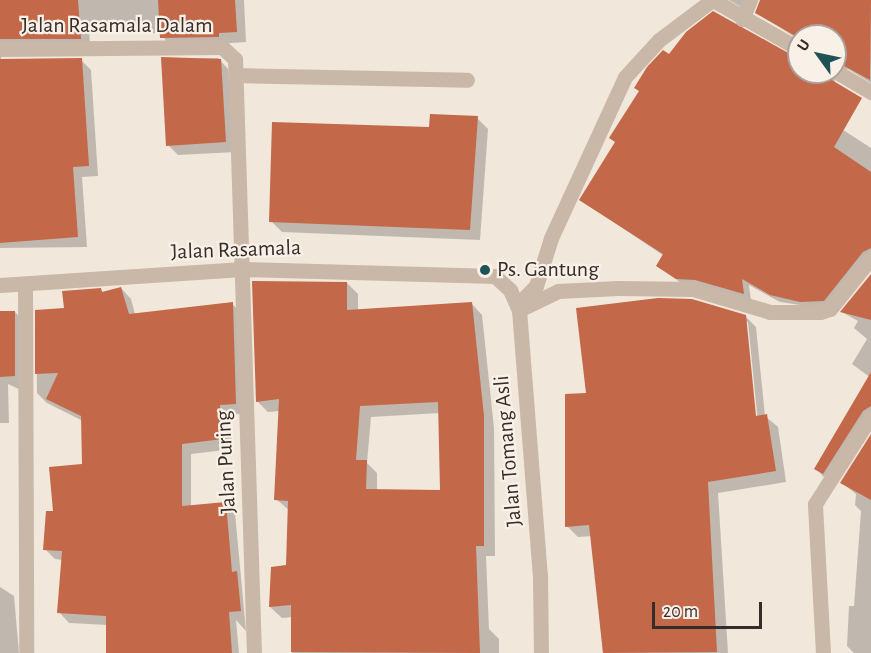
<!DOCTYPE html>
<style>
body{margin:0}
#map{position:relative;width:871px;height:653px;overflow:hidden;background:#f1e7db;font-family:"Alegreya Sans",sans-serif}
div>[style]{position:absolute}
.shadow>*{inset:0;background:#0003}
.building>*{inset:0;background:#c36848}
.minor>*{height:15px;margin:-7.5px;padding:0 7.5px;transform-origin:7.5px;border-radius:7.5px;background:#c9b7a8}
.dots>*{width:16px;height:16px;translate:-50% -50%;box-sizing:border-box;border:3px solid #f9f1e8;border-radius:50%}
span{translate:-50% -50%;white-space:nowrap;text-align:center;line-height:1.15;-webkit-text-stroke:4.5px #f9f1e8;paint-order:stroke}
.street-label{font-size:22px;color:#362c28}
.poi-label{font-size:22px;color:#362c28}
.left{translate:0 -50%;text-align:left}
.north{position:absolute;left:787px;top:24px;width:60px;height:60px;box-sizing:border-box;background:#f9f1e8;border:2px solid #aba29b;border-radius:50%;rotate:303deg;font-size:16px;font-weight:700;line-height:24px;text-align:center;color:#362c28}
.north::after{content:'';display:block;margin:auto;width:21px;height:27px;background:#1e5256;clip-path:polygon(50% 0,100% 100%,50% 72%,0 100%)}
.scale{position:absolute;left:652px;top:602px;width:110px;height:27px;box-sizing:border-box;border:3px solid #362c28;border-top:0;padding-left:8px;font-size:18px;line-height:21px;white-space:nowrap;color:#362c28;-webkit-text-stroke:4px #f9f1e8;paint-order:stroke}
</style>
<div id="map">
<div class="shadow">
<i style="clip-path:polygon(0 0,244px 0,246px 42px,171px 47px,161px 34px,89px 26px,90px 48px,1px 55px,1px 60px,81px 60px,91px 70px,98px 176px,82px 177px,87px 247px,0 248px)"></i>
<i style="clip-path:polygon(729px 0,752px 0,746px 10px)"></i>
<i style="clip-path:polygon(761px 0,871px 0,871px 83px,848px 69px,833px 74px,836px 86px,731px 57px,871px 148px,871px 260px,827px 309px,780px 302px,749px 285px,751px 301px,704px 287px,685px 286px,658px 266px,664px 256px,581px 200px,616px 143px,611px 138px,640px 92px,636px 87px,648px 68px,663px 52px,669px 56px,687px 33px,713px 13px,794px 59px,799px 58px,799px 72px,835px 72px,835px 36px,799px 36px,799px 40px,757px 12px)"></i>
<i style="clip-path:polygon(218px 58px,228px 69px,236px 152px,178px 155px,168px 145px,163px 59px)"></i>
<i style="clip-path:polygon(477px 118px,488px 129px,480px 240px,282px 232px,271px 221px,431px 129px)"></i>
<i style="clip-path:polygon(871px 276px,871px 378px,852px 364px,867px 339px,854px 328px,858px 321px,842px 312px)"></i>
<i style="clip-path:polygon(evenodd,347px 283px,358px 294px,358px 311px,471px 303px,482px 315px,494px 428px,495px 556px,486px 556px,489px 629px,499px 639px,499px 653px,292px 653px,293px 617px,282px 618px,270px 607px,272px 569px,287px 567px,290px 511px,276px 499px,280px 411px,268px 412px,257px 401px,347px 283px,440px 413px,441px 491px,377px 490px,377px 473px,367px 463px,371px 417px,440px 413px)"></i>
<i style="clip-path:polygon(121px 288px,131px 299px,135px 314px,232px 304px,243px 314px,246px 413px,229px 415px,233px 449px,191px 454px,191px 506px,225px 503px,235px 513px,246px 631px,236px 620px,239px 653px,108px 653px,108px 625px,69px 623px,59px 612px,63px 560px,55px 559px,45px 549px,55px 513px,84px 465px,83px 421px,47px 403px,37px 393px,36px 311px,66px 310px,101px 290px,104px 293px)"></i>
<i style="clip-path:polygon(15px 312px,24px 322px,25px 392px,8px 384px,9px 423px,0 423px,0 313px)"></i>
<i style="clip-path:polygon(evenodd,745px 316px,756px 327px,765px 416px,778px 427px,786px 482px,718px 493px,728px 653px,603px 653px,592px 536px,578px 537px,567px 526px,588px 395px,745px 316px,745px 322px,748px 322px,758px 423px,755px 424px,745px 322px)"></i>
<i style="clip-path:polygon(871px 379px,871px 418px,824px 477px,816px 469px)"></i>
<i style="clip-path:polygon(871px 437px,871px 653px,854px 653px,847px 646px,849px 606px,854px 606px,861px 511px,855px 505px,856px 494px,842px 483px)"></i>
<i style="clip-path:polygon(0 587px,14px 596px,19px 653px,0 653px)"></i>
</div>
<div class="building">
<i style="clip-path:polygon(0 0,78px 0,81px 39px,0 39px)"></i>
<i style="clip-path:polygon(158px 0,235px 0,237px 32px,219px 33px,219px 37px,160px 38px)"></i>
<i style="clip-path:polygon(760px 0,871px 0,870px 80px,835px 61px,835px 36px,799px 38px,755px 13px)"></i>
<i style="clip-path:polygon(713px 11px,799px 59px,799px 72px,825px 72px,830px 79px,862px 98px,834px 147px,871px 172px,871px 248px,863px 252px,824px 301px,800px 302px,770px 295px,742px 279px,744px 294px,695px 280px,676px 279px,656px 266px,663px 254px,579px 200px,615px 142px,609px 138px,639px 91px,634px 88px,647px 67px,663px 50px,669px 54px,686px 32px)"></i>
<i style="clip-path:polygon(161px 57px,221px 59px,226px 142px,166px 146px)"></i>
<i style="clip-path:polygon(82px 58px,89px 166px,73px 167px,78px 237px,0 243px,0 59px)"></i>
<i style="clip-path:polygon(430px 114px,478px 116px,470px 230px,269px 222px,272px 122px,429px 127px)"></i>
<i style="clip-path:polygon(871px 274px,871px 320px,840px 312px)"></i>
<i style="clip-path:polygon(evenodd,252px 281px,347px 282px,347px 310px,472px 302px,484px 416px,484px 546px,476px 546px,480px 653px,291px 652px,291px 605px,269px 607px,271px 567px,286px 565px,288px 501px,274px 500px,279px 399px,256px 402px,252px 281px,438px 402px,440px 490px,366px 489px,367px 460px,356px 460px,360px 406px,438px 402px)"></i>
<i style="clip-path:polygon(121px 287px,129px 314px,233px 302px,236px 404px,220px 405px,223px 439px,182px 444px,182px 506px,226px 502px,232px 572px,237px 571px,241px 611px,229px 612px,232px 653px,106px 653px,106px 616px,57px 613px,62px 551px,43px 550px,46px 511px,53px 511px,49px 467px,82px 464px,81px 416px,46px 399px,58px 373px,35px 374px,35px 310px,64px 308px,62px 291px,101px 288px,102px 292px)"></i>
<i style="clip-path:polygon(658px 298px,692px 299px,746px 315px,756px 416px,767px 414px,776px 471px,708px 482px,717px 652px,603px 653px,589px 525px,565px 527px,565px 394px,586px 393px,576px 308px)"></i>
<i style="clip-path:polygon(0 311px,15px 311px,15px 376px,0 377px)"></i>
<i style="clip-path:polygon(871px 372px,871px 406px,863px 411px,823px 474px,814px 469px)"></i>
<i style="clip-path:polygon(871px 434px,871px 500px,840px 483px)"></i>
</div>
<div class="minor">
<i style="left:713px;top:0;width:99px;rotate:29.7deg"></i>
<i style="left:742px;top:19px;width:21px;rotate:-67deg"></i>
<i style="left:0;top:49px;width:222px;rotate:-0.5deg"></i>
<i style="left:222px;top:47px;width:18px;rotate:43deg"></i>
<i style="left:235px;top:59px;width:594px;rotate:88.17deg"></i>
<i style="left:835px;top:71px;width:42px;rotate:30.3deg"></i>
<i style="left:235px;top:75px;width:232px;rotate:1.2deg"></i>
<i style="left:25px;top:284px;width:369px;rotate:89.8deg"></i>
<i style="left:0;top:285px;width:243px;rotate:-3.8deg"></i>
<i style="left:242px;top:269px;width:253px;rotate:1.6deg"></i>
<i style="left:495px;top:276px;width:21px;rotate:43deg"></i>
<i style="left:510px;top:290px;width:22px;rotate:66deg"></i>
<i style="left:519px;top:310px;width:266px;rotate:85.5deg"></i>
<i style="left:540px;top:575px;width:78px;rotate:89.3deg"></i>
<i style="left:517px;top:305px;width:27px;rotate:-45deg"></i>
<i style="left:536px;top:286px;width:50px;rotate:-72.6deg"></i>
<i style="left:551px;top:238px;width:177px;rotate:-65.3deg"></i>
<i style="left:625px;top:77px;width:50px;rotate:-47.4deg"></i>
<i style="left:659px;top:40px;width:66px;rotate:-37deg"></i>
<i style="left:519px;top:310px;width:43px;rotate:-26deg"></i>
<i style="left:558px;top:291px;width:60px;rotate:-2.9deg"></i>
<i style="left:618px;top:288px;width:75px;rotate:0.8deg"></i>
<i style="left:693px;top:289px;width:80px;rotate:16.6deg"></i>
<i style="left:770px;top:312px;width:50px"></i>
<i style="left:820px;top:312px;width:10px;rotate:-17deg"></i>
<i style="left:830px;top:309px;width:65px;rotate:-51.2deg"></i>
<i style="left:823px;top:653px;width:149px;rotate:-93.1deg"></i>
<i style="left:815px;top:504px;width:104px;rotate:-57.5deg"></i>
</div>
<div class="dots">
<i style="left:485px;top:270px;background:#1e5256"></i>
</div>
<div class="street-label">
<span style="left:117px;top:26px">Jalan Rasamala Dalam</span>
<span style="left:236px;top:250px;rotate:-2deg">Jalan Rasamala</span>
<span style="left:508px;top:451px;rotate:-95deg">Jalan Tomang Asli</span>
<span style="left:226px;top:462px;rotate:-93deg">Jalan Puring</span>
</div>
<div class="poi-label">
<span class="left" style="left:497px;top:270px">Ps. Gantung</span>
</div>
<div class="north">U</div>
<div class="scale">20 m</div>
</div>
